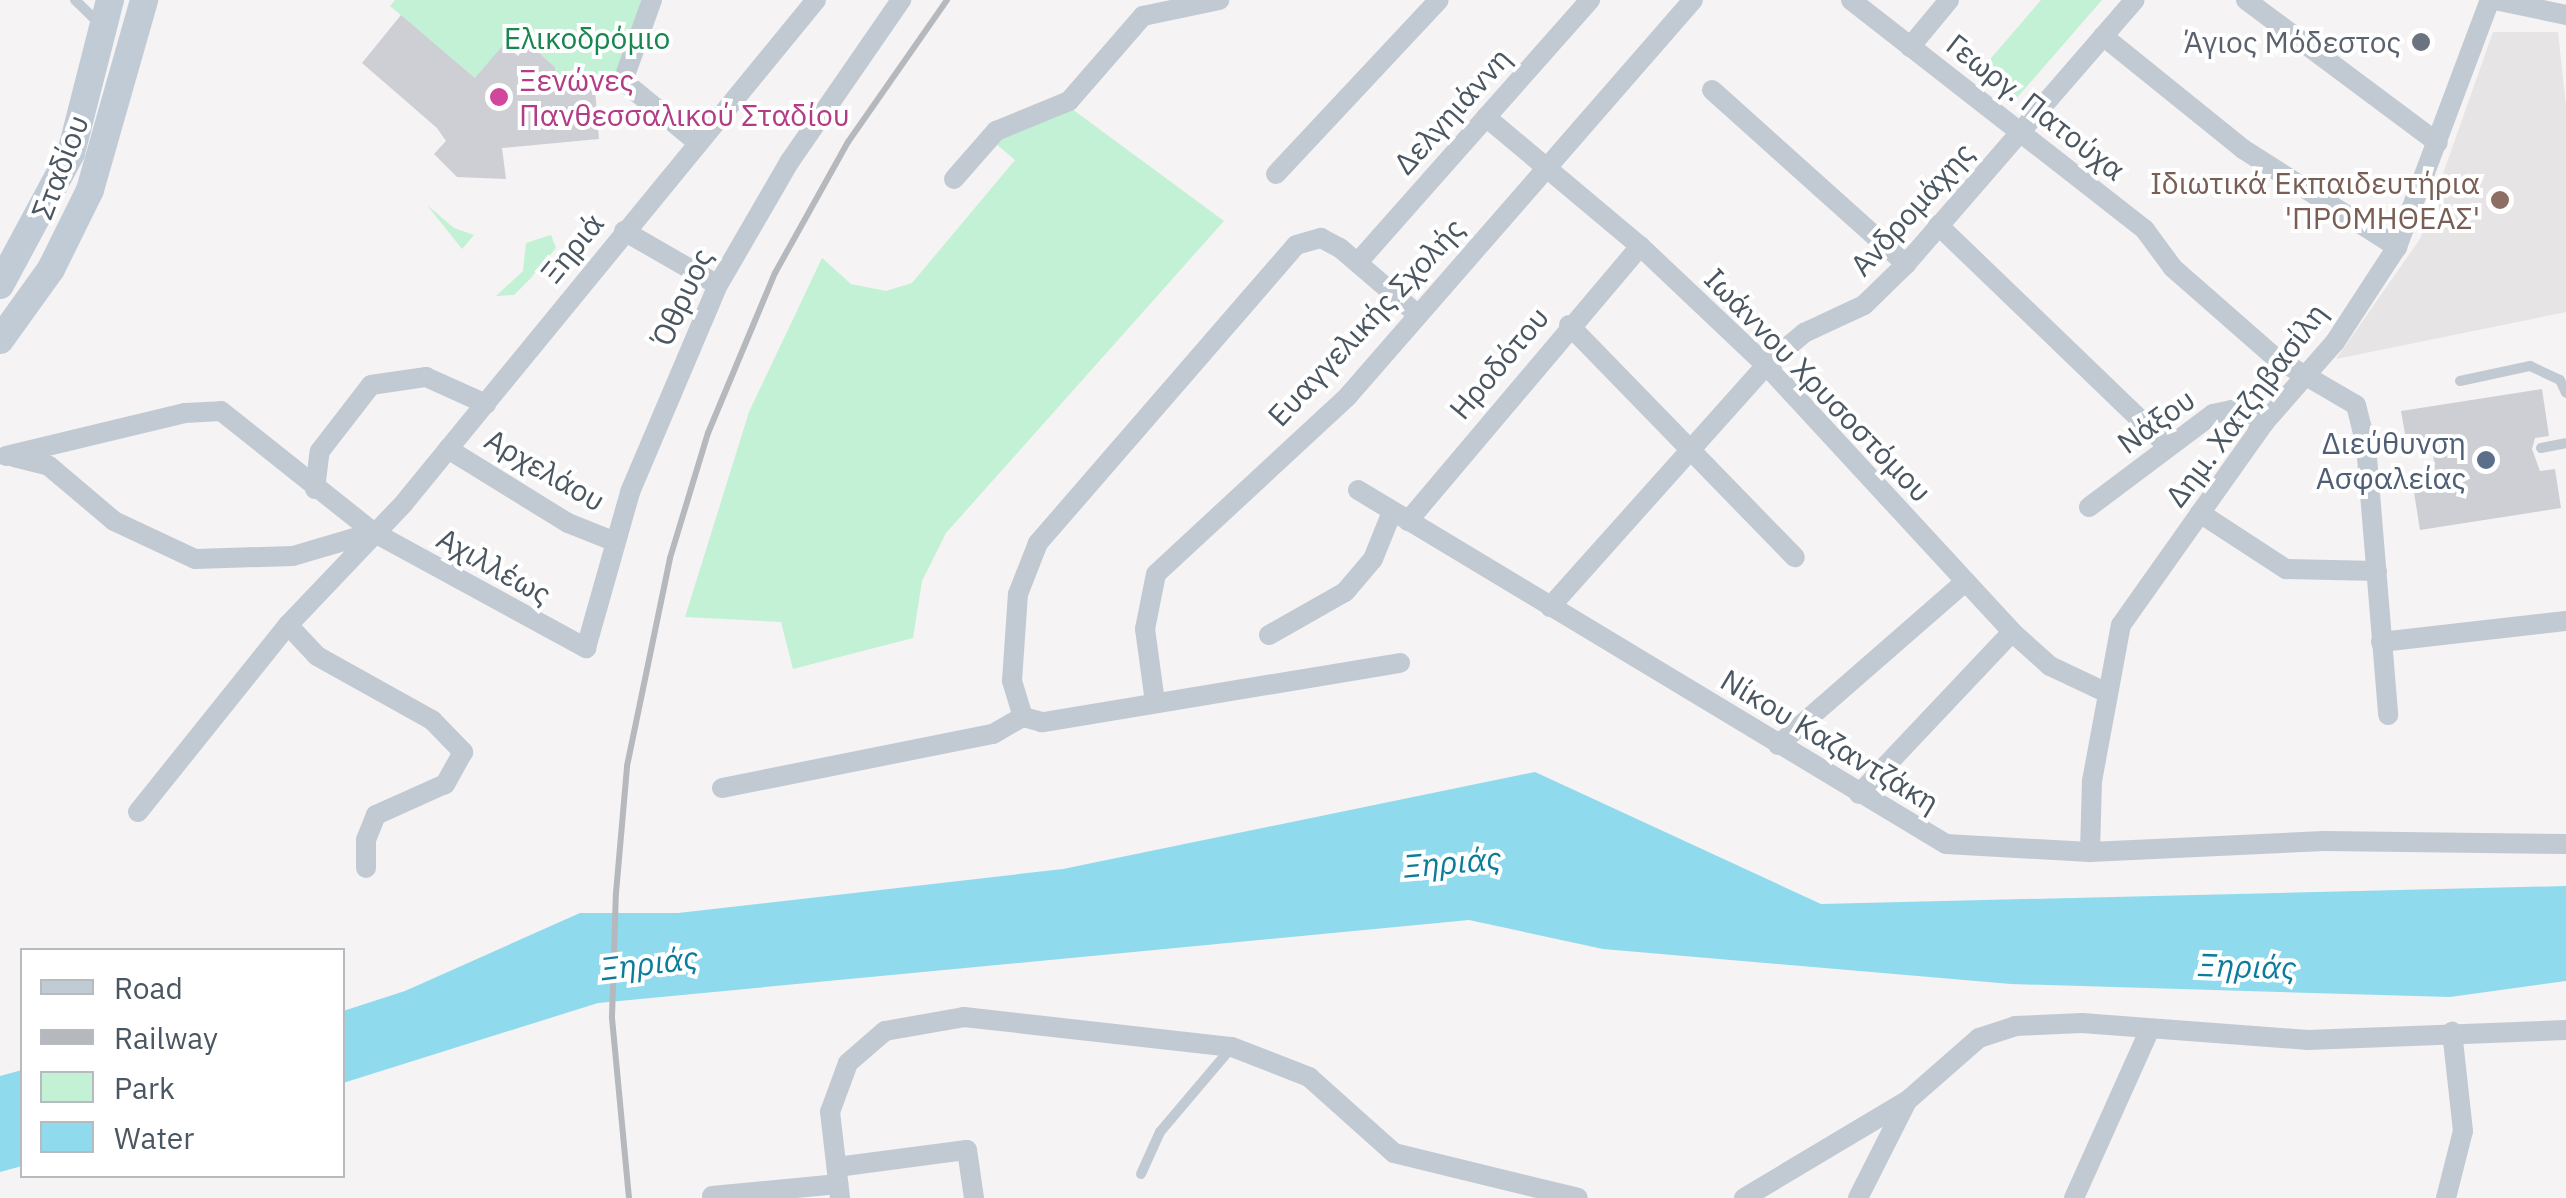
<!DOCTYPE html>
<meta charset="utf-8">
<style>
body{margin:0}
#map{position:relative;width:2566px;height:1198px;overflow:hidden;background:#f5f3f3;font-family:"IBM Plex Sans",sans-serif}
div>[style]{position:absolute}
.education>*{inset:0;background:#e6e4e5}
.green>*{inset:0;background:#c3f1d5}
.water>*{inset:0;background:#90daee}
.building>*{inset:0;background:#cdcfd5}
.service>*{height:10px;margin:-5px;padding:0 5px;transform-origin:5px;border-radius:5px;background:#c1cad2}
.minor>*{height:20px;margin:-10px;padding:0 10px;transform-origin:10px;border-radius:10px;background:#c1cad2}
.secondary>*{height:28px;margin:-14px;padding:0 14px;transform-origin:14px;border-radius:14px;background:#c1cbd6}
.rail>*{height:6px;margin:-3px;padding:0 3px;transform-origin:3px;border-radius:3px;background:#b5b8bd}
.dots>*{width:28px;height:28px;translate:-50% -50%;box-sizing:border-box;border:5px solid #fff;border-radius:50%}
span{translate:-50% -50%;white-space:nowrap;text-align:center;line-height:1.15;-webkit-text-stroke:8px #fff;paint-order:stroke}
.park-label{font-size:30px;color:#17864f}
.worship-label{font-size:30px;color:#5b616d}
.right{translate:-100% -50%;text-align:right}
.hotel-label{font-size:30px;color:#b23c85}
.left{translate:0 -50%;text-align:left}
.street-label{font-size:30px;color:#4a5661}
.education-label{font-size:30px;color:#785e54}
.service-label{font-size:30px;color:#4e5e75}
.water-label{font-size:32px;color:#0c7c9b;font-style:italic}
.legend{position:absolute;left:20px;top:948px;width:325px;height:230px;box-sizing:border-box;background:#fff;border:2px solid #b7bbc0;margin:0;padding:12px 18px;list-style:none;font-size:30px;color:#4a5661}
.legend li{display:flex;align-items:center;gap:20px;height:50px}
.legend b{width:50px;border:2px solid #b7bbc0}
</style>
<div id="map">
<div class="education">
<i style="clip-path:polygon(2493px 32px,2558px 32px,2566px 106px,2566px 312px,2336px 359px,2420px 239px)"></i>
</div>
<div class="green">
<i style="clip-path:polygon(395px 0,642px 0,613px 82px,596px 92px,594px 77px,556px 82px,555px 67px,529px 44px,475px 78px,390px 6px)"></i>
<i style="clip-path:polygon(2041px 0,2102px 0,2015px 100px,1980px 71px)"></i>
<i style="clip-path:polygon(1072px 109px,1224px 221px,946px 533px,922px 581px,913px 638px,793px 669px,781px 622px,685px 617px,749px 412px,822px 258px,851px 284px,886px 291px,912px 283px,1015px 160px,994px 142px)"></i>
<i style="clip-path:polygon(427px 205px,454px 228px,474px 235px,462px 249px)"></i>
<i style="clip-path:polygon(551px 235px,556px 248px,529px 280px,514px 295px,496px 296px,523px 271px,526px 243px)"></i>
</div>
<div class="water">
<i style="clip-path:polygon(1535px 772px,1821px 904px,2566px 886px,2566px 981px,2450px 997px,2011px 984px,1603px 949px,1469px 920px,598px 1003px,343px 1083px,343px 1011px,405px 991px,580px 913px,678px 913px,1063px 869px)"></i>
<i style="clip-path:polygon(22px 1070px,22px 1166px,0 1172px,0 1076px)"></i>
</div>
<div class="building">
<i style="clip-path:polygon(401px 15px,475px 78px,504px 44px,518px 56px,529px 44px,555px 67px,556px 82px,594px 77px,599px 139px,502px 148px,506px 179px,457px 177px,434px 154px,446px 141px,437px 128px,362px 63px)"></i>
<i style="clip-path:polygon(2542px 389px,2549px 436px,2535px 438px,2532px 449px,2540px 471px,2555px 469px,2561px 508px,2420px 530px,2413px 486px,2437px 482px,2432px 448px,2408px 451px,2401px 411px)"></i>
</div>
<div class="service">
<i style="left:75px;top:0;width:35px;rotate:44deg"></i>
<i style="left:2460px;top:381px;width:72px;rotate:-12.1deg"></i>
<i style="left:2530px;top:366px;width:33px;rotate:25deg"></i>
<i style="left:2560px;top:380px;width:14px;rotate:65deg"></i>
<i style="left:2541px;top:448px;width:25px;rotate:-11deg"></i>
<i style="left:1141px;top:1174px;width:46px;rotate:-65.7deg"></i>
<i style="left:1160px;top:1132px;width:111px;rotate:-49.7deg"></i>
</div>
<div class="minor">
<i style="left:652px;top:0;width:86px;rotate:109.7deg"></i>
<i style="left:623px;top:81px;width:96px;rotate:39.5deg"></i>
<i style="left:1851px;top:0;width:373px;rotate:38deg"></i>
<i style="left:2145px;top:230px;width:47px;rotate:53.6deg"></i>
<i style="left:2173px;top:268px;width:138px;rotate:41.2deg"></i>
<i style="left:2277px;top:359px;width:91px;rotate:30.2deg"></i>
<i style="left:2356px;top:405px;width:41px;rotate:76deg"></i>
<i style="left:2366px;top:445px;width:271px;rotate:85.3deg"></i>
<i style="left:2246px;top:0;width:239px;rotate:36.7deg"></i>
<i style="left:2495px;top:0;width:73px;rotate:11.9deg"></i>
<i style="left:2103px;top:36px;width:180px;rotate:38.9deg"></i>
<i style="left:2243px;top:149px;width:183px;rotate:32.5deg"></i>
<i style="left:1910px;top:47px;width:61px;rotate:-50.3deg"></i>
<i style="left:1712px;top:90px;width:261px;rotate:41.9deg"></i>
<i style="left:1486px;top:117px;width:201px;rotate:40deg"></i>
<i style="left:1640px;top:246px;width:173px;rotate:43.4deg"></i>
<i style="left:1766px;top:365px;width:363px;rotate:47.3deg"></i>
<i style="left:2012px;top:632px;width:51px;rotate:41.8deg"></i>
<i style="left:2050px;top:666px;width:61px;rotate:25.3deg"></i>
<i style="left:1276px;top:174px;width:238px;rotate:-46.9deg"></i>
<i style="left:954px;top:179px;width:64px;rotate:-48.8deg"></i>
<i style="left:996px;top:131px;width:79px;rotate:-22.3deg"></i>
<i style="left:1069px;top:101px;width:113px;rotate:-49deg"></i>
<i style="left:1143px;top:16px;width:78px;rotate:-11.9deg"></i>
<i style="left:1938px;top:225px;width:319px;rotate:43.9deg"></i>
<i style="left:624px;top:231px;width:108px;rotate:29.9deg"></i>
<i style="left:1359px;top:261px;width:349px;rotate:-48.5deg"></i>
<i style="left:1569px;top:325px;width:324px;rotate:45.8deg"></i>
<i style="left:448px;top:449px;width:141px;rotate:31.7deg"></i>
<i style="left:568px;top:523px;width:48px;rotate:21.8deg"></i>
<i style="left:6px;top:456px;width:184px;rotate:-13.5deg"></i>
<i style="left:185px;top:413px;width:36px;rotate:-3deg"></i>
<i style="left:221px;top:411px;width:194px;rotate:38.5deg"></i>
<i style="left:373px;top:532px;width:243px;rotate:28.6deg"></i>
<i style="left:586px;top:648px;width:162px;rotate:-74.2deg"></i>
<i style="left:630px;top:492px;width:225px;rotate:-67deg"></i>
<i style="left:718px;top:285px;width:143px;rotate:-59.9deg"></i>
<i style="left:790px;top:161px;width:196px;rotate:-55.4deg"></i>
<i style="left:14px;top:457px;width:36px;rotate:14deg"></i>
<i style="left:49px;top:466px;width:85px;rotate:40.2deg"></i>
<i style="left:114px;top:521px;width:89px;rotate:25.1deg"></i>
<i style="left:195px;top:559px;width:98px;rotate:-1.8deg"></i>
<i style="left:293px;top:556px;width:81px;rotate:-16.4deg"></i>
<i style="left:315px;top:489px;width:38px;rotate:-83deg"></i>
<i style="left:320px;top:451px;width:83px;rotate:-52.3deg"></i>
<i style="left:371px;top:385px;width:56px;rotate:-8.3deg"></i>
<i style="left:426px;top:377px;width:66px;rotate:24.2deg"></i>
<i style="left:1358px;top:490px;width:686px;rotate:31.05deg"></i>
<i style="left:1946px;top:844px;width:144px;rotate:3.2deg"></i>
<i style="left:2090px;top:852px;width:234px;rotate:-2.7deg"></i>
<i style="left:2324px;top:841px;width:242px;rotate:0.7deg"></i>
<i style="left:2089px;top:507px;width:155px;rotate:-36.9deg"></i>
<i style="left:2213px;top:414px;width:19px;rotate:-12deg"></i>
<i style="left:2232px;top:410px;width:35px;rotate:22deg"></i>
<i style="left:2200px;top:513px;width:103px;rotate:33.1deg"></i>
<i style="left:2286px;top:569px;width:91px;rotate:1.3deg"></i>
<i style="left:1408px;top:521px;width:360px;rotate:-49.8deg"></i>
<i style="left:1550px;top:607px;width:324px;rotate:-48.2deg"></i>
<i style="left:1766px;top:365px;width:50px;rotate:-40.1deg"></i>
<i style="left:1804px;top:333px;width:66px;rotate:-25deg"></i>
<i style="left:1864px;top:305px;width:59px;rotate:-44.3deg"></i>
<i style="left:1906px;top:264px;width:349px;rotate:-49.1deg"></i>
<i style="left:288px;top:625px;width:42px;rotate:46.9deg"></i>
<i style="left:317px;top:656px;width:132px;rotate:29.1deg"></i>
<i style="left:432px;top:720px;width:45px;rotate:45.9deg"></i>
<i style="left:463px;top:752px;width:37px;rotate:119deg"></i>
<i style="left:445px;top:784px;width:76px;rotate:155.8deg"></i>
<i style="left:376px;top:815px;width:27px;rotate:112deg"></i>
<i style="left:366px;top:840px;width:28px;rotate:90deg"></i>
<i style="left:1269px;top:635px;width:87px;rotate:-29.5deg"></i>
<i style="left:1345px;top:592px;width:43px;rotate:-49.7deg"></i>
<i style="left:1373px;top:559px;width:51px;rotate:-68deg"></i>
<i style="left:2381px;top:642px;width:186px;rotate:-6.5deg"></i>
<i style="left:1400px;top:663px;width:363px;rotate:170.6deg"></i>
<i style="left:1042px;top:722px;width:20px;rotate:-165deg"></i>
<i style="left:1023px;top:717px;width:38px;rotate:-107deg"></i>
<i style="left:1012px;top:681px;width:87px;rotate:-86.1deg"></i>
<i style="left:1018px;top:594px;width:55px;rotate:-68.6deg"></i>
<i style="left:1038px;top:543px;width:394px;rotate:-49.1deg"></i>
<i style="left:1296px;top:245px;width:26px;rotate:-16deg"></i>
<i style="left:1321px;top:238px;width:21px;rotate:28deg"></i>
<i style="left:1340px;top:248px;width:101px;rotate:40.6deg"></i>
<i style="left:1155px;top:702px;width:74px;rotate:-97.8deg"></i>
<i style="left:1145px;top:629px;width:56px;rotate:-78.7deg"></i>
<i style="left:1156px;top:574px;width:262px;rotate:-42.8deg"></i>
<i style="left:1348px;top:396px;width:525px;rotate:-48.94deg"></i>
<i style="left:1778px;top:745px;width:247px;rotate:-41.1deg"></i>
<i style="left:722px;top:788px;width:276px;rotate:-11.3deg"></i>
<i style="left:993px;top:734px;width:34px;rotate:-30deg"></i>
<i style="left:1859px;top:794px;width:223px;rotate:-46.6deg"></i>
<i style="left:138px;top:812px;width:240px;rotate:-51.3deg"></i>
<i style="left:288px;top:625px;width:168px;rotate:-46.4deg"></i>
<i style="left:404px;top:503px;width:650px;rotate:-50.68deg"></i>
<i style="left:2090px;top:852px;width:71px;rotate:-88.4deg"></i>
<i style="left:2092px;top:781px;width:159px;rotate:-79.5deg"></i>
<i style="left:2121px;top:625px;width:247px;rotate:-54.7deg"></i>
<i style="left:2264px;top:423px;width:108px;rotate:-48.8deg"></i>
<i style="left:2335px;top:342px;width:113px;rotate:-56.9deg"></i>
<i style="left:2397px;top:247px;width:264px;rotate:-69.4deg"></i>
<i style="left:837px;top:1167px;width:131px;rotate:-7.5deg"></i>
<i style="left:967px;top:1150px;width:49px;rotate:81.7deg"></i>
<i style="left:712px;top:1196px;width:127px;rotate:-5.4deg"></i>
<i style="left:840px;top:1198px;width:87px;rotate:-96.6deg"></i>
<i style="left:830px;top:1112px;width:52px;rotate:-69.8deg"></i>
<i style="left:848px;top:1063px;width:49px;rotate:-40.9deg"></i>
<i style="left:885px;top:1031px;width:80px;rotate:-10deg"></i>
<i style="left:964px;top:1017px;width:270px;rotate:6.4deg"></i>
<i style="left:1232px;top:1047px;width:83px;rotate:21.3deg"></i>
<i style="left:1309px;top:1077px;width:114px;rotate:41.8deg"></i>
<i style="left:1394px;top:1153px;width:189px;rotate:13.7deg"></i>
<i style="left:1744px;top:1198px;width:190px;rotate:-30.8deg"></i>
<i style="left:1907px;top:1101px;width:96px;rotate:-41.2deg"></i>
<i style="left:1979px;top:1038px;width:38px;rotate:-18deg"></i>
<i style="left:2015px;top:1026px;width:67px;rotate:-2.6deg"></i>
<i style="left:2082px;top:1023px;width:227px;rotate:4.3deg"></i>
<i style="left:2308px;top:1040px;width:258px;rotate:-2.2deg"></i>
<i style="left:1858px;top:1198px;width:106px;rotate:-63.2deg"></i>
<i style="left:2074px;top:1198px;width:185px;rotate:-65.8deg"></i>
<i style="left:2446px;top:1198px;width:69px;rotate:-75.8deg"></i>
<i style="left:2463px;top:1131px;width:100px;rotate:-96.3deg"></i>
</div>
<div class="secondary">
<i style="left:0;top:285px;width:150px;rotate:-61.7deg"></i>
<i style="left:71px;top:153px;width:158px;rotate:-75.7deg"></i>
<i style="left:0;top:340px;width:87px;rotate:-54.3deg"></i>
<i style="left:51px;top:269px;width:88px;rotate:-63.7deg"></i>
<i style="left:90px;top:190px;width:198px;rotate:-74.1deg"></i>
</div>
<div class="rail">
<i style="left:629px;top:1198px;width:182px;rotate:-95.4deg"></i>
<i style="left:612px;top:1017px;width:124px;rotate:-88.2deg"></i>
<i style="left:616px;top:893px;width:127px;rotate:-85deg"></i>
<i style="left:627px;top:766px;width:212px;rotate:-78.3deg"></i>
<i style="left:670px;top:558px;width:131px;rotate:-73.1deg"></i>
<i style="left:708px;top:433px;width:173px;rotate:-67.3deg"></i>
<i style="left:775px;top:273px;width:150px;rotate:-60.9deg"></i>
<i style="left:848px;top:142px;width:173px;rotate:-55.1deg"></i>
</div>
<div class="dots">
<i style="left:2421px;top:42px;background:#6b7280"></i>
<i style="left:499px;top:97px;background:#d1479c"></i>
<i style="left:2500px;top:200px;background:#8d6e63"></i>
<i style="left:2486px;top:460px;background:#5c6f8a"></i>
</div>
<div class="park-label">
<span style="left:587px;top:38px">Ελικοδρόμιο</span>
</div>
<div class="worship-label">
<span class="right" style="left:2401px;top:42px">Άγιος Μόδεστος</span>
</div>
<div class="hotel-label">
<span class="left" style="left:519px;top:97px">Ξενώνες<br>Πανθεσσαλικού Σταδίου</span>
</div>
<div class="street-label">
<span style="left:2036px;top:107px;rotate:38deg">Γεωργ. Πατούχα</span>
<span style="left:1452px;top:111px;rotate:-48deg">Δελγηιάννη</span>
<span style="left:60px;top:167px;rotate:-69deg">Σταδίου</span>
<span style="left:1912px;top:209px;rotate:-48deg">Ανδρομάχης</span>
<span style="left:572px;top:248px;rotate:-51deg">Ξηριά</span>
<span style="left:682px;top:297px;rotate:-65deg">Όθρυος</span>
<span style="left:1366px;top:322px;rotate:-47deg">Ευαγγελικής Σχολής</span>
<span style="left:1499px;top:363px;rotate:-50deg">Ηροδότου</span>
<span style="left:1818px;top:385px;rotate:46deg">Ιωάννου Χρυσοστόμου</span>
<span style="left:2246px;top:405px;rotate:-53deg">Δημ. Χατζηβασίλη</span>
<span style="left:2156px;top:421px;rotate:-36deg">Νάξου</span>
<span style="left:545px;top:470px;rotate:30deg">Αρχελάου</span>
<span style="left:494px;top:566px;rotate:29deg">Αχιλλέως</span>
<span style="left:1830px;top:741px;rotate:31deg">Νίκου Καζαντζάκη</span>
</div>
<div class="education-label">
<span class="right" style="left:2480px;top:200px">Ιδιωτικά Εκπαιδευτήρια<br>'ΠΡΟΜΗΘΕΑΣ'</span>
</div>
<div class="service-label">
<span class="right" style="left:2466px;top:460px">Διεύθυνση<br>Ασφαλείας</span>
</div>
<div class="water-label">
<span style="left:1452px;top:862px;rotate:-5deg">Ξηριάς</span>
<span style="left:649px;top:963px;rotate:-7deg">Ξηριάς</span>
<span style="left:2247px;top:966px;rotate:2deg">Ξηριάς</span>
</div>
<ul class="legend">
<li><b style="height:12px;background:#c1cbd6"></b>Road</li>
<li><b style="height:12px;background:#b5b8bd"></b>Railway</li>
<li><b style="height:28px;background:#c3f1d5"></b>Park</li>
<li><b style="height:28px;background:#90daee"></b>Water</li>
</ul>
</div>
